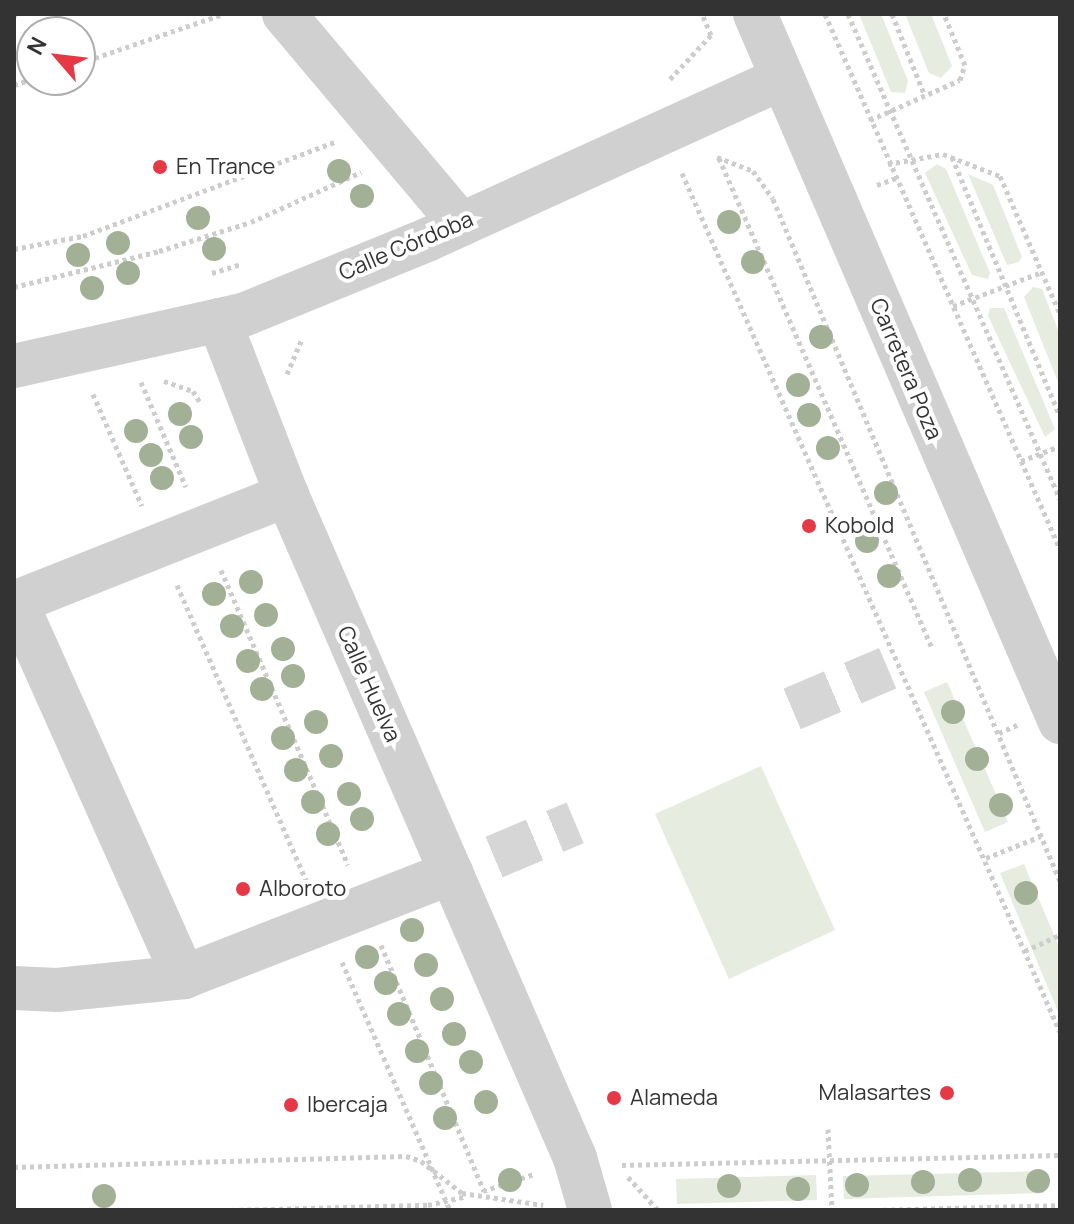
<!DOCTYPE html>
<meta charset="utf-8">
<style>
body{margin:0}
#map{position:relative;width:1074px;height:1224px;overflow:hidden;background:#fff;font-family:Manrope,sans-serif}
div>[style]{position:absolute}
.green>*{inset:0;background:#e6ecdf}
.minor-tunnel>*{height:44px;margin-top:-22px;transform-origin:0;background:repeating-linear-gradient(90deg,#d6d6d6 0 44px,transparent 0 66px)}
.path>*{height:5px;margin-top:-2.5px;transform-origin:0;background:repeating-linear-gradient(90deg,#cdcdcd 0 4px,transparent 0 8px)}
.minor>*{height:44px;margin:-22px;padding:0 22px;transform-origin:22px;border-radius:22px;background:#d0d0d0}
.trees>*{width:24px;height:24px;margin:-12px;border-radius:50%;background:#a2b095}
.dots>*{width:22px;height:22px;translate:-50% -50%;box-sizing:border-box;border:4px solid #fff;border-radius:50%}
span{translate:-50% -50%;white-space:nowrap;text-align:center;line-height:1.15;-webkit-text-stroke:8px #fff;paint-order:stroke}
.poi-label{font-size:22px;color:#333}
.left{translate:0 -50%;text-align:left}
.right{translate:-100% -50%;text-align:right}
.street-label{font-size:22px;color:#333}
.frame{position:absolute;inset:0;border:16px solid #333;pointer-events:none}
.north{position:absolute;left:16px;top:16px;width:80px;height:80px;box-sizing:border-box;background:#fff;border:2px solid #adadad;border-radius:50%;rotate:298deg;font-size:22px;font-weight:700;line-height:32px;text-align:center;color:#333}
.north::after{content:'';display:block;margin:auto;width:28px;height:36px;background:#e63946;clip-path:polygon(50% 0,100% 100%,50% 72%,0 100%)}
</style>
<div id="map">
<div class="green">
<i style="clip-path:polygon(859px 14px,881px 14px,908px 81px,905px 93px,891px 92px)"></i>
<i style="clip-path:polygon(905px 14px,931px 14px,952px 66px,941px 78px,929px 73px)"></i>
<i style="clip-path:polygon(937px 164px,946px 169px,990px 273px,988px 279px,972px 275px,925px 173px)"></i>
<i style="clip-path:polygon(968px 174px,993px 185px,1022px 257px,1019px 262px,1007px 265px)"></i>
<i style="clip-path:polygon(1033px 287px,1042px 289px,1060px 335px,1060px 387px,1024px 297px)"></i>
<i style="clip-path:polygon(990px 308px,1004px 308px,1055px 429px,1045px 437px,988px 316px)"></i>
<i style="clip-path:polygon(947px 682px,1008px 822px,985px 832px,924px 692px)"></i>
<i style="clip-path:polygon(761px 766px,835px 930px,729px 979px,655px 814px)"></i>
<i style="clip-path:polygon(1024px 864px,1060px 949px,1060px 1016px,1000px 873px)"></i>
<i style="clip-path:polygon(1044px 1171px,1044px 1193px,844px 1199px,843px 1176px)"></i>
<i style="clip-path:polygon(816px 1175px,817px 1200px,677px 1204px,676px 1179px)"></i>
</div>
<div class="minor-tunnel">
<i style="left:792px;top:709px;width:104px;rotate:-23.1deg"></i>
<i style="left:494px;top:857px;width:88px;rotate:-22.8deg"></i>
</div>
<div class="path">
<i style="left:825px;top:14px;width:584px;rotate:66.29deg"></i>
<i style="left:848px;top:14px;width:529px;rotate:66.39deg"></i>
<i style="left:892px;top:14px;width:88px;rotate:68.1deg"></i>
<i style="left:14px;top:17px;width:3px;rotate:-72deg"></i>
<i style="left:80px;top:63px;width:151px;rotate:-18.9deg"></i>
<i style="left:670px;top:79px;width:60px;rotate:-47deg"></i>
<i style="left:711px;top:35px;width:23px;rotate:-113deg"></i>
<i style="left:14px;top:85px;width:19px;rotate:-18deg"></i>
<i style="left:870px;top:120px;width:98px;rotate:-24deg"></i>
<i style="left:960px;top:80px;width:16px;rotate:-72deg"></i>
<i style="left:965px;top:65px;width:55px;rotate:-112.4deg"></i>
<i style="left:717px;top:157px;width:39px;rotate:21deg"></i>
<i style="left:753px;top:171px;width:34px;rotate:54deg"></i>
<i style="left:773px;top:199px;width:740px;rotate:67.18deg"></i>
<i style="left:952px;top:157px;width:281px;rotate:67.4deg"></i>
<i style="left:719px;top:158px;width:534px;rotate:66.51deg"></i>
<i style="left:888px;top:164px;width:56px;rotate:-10.3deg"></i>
<i style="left:943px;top:154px;width:61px;rotate:21.1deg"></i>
<i style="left:1000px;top:176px;width:150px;rotate:66.5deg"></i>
<i style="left:682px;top:173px;width:938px;rotate:66.25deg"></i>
<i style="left:877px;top:185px;width:20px;rotate:-20deg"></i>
<i style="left:14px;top:249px;width:70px;rotate:-10.7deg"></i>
<i style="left:83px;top:236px;width:269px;rotate:-20.5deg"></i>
<i style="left:212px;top:273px;width:30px;rotate:-17deg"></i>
<i style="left:14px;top:287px;width:149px;rotate:-13.9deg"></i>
<i style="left:159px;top:251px;width:96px;rotate:-17.5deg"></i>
<i style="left:251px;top:222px;width:121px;rotate:-24.4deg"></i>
<i style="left:953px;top:306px;width:95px;rotate:-20.9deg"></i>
<i style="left:287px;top:374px;width:38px;rotate:-67deg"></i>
<i style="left:164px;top:381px;width:31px;rotate:19deg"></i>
<i style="left:193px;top:391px;width:15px;rotate:58deg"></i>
<i style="left:141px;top:382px;width:114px;rotate:66.8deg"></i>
<i style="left:93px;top:394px;width:122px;rotate:66.4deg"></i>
<i style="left:1021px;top:461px;width:42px;rotate:-21deg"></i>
<i style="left:221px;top:570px;width:321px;rotate:66.7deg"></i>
<i style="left:177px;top:585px;width:325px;rotate:66.4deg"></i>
<i style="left:999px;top:733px;width:20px;rotate:-24deg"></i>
<i style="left:986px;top:858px;width:59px;rotate:-21.8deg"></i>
<i style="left:381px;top:945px;width:267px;rotate:67.3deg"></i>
<i style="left:1025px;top:951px;width:38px;rotate:-25deg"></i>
<i style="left:342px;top:962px;width:270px;rotate:66.5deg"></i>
<i style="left:828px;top:1129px;width:81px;rotate:87.2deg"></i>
<i style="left:622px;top:1165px;width:438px;rotate:-1.3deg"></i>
<i style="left:14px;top:1167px;width:392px;rotate:-1.6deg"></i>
<i style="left:406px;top:1156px;width:16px;rotate:18deg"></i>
<i style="left:421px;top:1161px;width:52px;rotate:38deg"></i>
<i style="left:462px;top:1193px;width:82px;rotate:8.4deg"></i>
<i style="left:628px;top:1177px;width:45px;rotate:47.7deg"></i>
<i style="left:483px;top:1191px;width:54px;rotate:-18.4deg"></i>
<i style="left:231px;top:1210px;width:197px;rotate:-1.5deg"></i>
<i style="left:428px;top:1205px;width:39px;rotate:-13deg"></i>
<i style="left:875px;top:1210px;width:185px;rotate:-1.5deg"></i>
</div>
<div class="minor">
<i style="left:284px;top:14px;width:275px;rotate:49.9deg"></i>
<i style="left:755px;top:14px;width:771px;rotate:66.69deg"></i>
<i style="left:219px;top:320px;width:188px;rotate:68.8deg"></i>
<i style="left:287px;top:495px;width:723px;rotate:66.52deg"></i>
<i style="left:575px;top:1158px;width:54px;rotate:73.9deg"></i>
<i style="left:14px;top:366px;width:235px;rotate:-12.6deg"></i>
<i style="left:243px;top:315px;width:201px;rotate:-22.2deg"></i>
<i style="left:429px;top:239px;width:388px;rotate:-24.5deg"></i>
<i style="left:16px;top:602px;width:411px;rotate:65.9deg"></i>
<i style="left:14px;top:603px;width:294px;rotate:-21.6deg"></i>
<i style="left:14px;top:988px;width:43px;rotate:2.7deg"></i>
<i style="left:57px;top:990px;width:128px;rotate:-5.8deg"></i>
<i style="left:184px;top:977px;width:287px;rotate:-21.3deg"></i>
</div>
<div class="trees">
<i style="left:339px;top:171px"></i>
<i style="left:362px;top:196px"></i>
<i style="left:198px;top:218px"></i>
<i style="left:729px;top:222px"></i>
<i style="left:118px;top:243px"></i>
<i style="left:214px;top:249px"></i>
<i style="left:78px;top:255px"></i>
<i style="left:753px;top:262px"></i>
<i style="left:128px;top:273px"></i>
<i style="left:92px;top:288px"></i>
<i style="left:821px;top:337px"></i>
<i style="left:798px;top:385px"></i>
<i style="left:180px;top:414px"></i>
<i style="left:809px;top:415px"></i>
<i style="left:136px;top:431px"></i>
<i style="left:191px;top:437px"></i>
<i style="left:828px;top:448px"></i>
<i style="left:151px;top:455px"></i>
<i style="left:162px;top:478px"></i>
<i style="left:886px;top:493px"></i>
<i style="left:867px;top:541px"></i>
<i style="left:889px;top:576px"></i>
<i style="left:251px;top:582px"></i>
<i style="left:214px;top:594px"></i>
<i style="left:266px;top:615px"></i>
<i style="left:232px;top:626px"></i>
<i style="left:283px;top:649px"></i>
<i style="left:248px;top:661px"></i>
<i style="left:293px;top:676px"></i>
<i style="left:262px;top:689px"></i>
<i style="left:953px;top:712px"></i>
<i style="left:316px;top:722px"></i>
<i style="left:283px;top:738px"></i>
<i style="left:331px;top:756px"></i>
<i style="left:977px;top:759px"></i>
<i style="left:296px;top:770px"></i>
<i style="left:349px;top:794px"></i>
<i style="left:313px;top:802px"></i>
<i style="left:1001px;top:805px"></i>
<i style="left:362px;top:819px"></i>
<i style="left:328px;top:834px"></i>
<i style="left:1026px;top:893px"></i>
<i style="left:412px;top:930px"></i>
<i style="left:367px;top:957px"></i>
<i style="left:426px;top:965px"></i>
<i style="left:386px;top:983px"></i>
<i style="left:442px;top:999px"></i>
<i style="left:399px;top:1014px"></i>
<i style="left:454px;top:1034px"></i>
<i style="left:417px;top:1051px"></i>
<i style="left:471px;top:1062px"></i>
<i style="left:431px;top:1083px"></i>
<i style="left:486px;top:1102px"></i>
<i style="left:445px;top:1118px"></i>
<i style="left:510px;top:1180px"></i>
<i style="left:970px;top:1180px"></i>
<i style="left:1038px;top:1181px"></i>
<i style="left:923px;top:1182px"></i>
<i style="left:857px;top:1185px"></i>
<i style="left:729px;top:1186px"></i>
<i style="left:798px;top:1189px"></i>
<i style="left:104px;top:1196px"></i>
</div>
<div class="dots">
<i style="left:160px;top:167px;background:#e63946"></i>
<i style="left:809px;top:526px;background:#e63946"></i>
<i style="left:243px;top:889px;background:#e63946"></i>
<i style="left:947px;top:1093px;background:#e63946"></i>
<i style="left:614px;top:1098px;background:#e63946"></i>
<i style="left:291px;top:1105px;background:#e63946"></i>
</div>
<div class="poi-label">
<span class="left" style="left:176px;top:167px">En Trance</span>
<span class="left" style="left:825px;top:526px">Kobold</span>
<span class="left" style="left:259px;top:889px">Alboroto</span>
<span class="right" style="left:931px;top:1093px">Malasartes</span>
<span class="left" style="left:630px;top:1098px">Alameda</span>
<span class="left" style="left:307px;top:1105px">Ibercaja</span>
</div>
<div class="street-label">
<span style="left:406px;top:246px;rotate:-23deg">Calle Córdoba</span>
<span style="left:906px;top:369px;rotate:67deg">Carretera Poza</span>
<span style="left:369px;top:684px;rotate:66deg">Calle Huelva</span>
</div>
<div class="frame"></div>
<div class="north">N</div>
</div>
